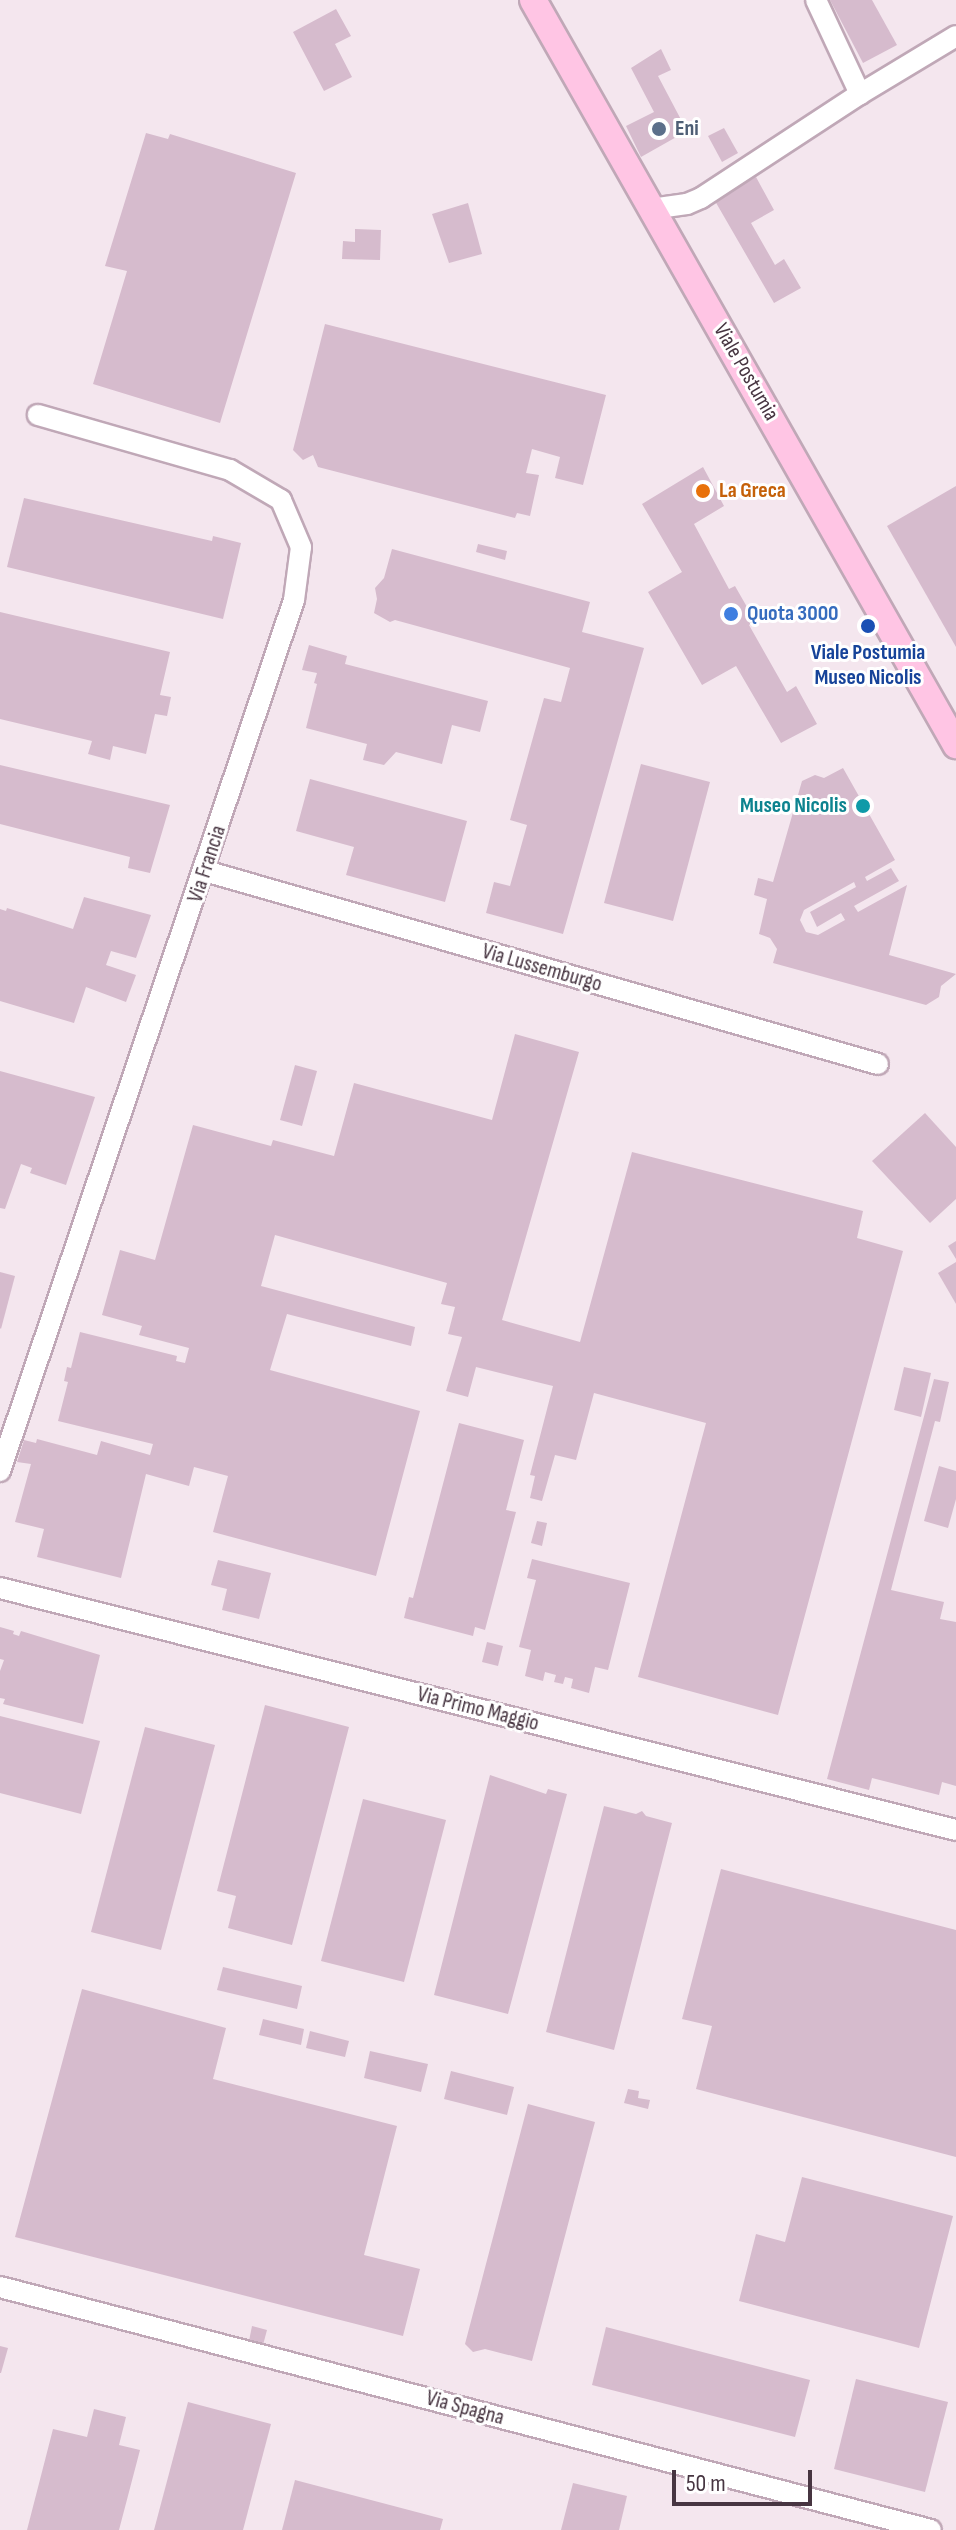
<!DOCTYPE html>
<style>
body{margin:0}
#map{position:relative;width:956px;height:2530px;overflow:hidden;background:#f4e6ee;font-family:"Sofia Sans Condensed",sans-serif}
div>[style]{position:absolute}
.building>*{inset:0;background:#d6bbcd}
.roads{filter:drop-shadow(2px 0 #c0a8b7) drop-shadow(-2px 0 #c0a8b7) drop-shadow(0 2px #c0a8b7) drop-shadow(0 -2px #c0a8b7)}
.street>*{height:20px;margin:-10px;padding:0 10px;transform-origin:10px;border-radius:10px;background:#fff}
.secondary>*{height:26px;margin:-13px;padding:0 13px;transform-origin:13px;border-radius:13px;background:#ffc5e4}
.dots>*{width:22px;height:22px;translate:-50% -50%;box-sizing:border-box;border:4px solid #fff;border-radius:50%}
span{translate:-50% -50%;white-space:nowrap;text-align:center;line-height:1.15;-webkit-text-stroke:6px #fff;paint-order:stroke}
.service-label{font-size:22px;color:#4e5e75;font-weight:700}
.left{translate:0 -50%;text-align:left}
.street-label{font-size:22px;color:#473541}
.food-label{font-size:22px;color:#c56008;font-weight:700}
.shop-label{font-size:22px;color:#366cbe;font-weight:700}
.transit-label{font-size:22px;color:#164399;font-weight:700}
.culture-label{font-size:22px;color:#0d838f;font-weight:700}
.right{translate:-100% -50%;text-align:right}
.scale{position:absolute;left:672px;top:2470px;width:140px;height:36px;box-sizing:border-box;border:4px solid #473541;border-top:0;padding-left:10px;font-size:24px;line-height:28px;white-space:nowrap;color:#473541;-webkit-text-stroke:6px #fff;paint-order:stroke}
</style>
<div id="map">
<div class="building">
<i style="clip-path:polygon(830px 0,872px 0,897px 45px,863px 63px)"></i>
<i style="clip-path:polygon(336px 9px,351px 36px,335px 44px,352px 77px,324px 91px,293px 32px)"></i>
<i style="clip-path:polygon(661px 49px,671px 70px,658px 76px,687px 131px,641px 157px,626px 126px,654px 112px,631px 68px)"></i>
<i style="clip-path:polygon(724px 128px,738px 153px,722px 162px,708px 136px)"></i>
<i style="clip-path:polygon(146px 133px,168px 139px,170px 134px,296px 173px,220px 423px,93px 384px,127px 271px,105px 266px)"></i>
<i style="clip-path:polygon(756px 177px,774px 210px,751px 223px,775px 265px,784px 259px,801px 288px,774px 303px,715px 201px)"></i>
<i style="clip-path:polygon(468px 203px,482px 254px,449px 263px,432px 214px)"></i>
<i style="clip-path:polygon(355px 229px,381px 230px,380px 260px,342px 259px,343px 241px,355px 242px)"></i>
<i style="clip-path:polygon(325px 324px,606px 395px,583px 485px,555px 478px,560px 457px,532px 449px,526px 473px,539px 475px,530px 516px,517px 513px,515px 518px,318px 467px,313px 455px,303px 460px,293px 450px)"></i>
<i style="clip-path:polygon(703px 467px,724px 506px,694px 524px,729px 589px,735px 586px,755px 621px,749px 625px,787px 692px,796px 686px,817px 724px,781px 743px,736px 666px,702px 685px,648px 592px,682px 572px,642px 504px)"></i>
<i style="clip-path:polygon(956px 486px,956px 647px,887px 526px)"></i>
<i style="clip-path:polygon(24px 498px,212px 541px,213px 536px,241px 543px,223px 619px,7px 567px)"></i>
<i style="clip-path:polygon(478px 544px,507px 551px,505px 560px,476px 552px)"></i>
<i style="clip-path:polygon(392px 549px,590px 602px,582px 632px,644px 648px,563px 934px,486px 913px,494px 882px,510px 886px,527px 825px,510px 820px,544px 698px,561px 702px,570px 668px,395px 620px,390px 622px,374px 613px,377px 599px,375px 588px,384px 578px)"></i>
<i style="clip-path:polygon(0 612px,170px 652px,160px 695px,171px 697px,167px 716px,155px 714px,146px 754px,113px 746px,110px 760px,88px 754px,92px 741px,0 719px)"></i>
<i style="clip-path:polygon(309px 645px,347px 656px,345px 664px,488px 701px,480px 732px,452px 725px,442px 764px,396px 752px,384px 765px,363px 760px,367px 744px,306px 728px,317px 684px,314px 683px,317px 673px,302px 670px)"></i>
<i style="clip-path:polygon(641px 764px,710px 782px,673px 921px,604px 903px)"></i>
<i style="clip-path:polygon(0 765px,170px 805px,150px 873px,128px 868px,130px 857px,0 824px)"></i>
<i style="clip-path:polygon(evenodd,843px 768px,895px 860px,865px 877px,867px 881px,891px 868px,899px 881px,854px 906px,858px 912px,907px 885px,889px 955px,956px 974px,941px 986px,939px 997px,926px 1005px,773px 963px,777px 949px,770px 938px,759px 934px,767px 899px,754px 895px,758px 878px,773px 882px,802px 781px,815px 775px,824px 778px,843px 768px,854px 882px,856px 887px,810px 912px,817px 927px,841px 913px,845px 920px,818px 935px,806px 932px,800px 920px,804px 910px,854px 882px)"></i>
<i style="clip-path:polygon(310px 779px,467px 821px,445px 902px,346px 875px,354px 847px,296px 831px)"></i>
<i style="clip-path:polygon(84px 897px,151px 915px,136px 958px,111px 951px,106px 965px,136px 975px,126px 1002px,86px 987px,74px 1023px,0 1001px,0 909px,6px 911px,7px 908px,73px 929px)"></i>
<i style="clip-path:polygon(515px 1034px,579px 1052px,502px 1320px,580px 1342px,632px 1152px,863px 1211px,857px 1238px,903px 1251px,778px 1715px,638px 1677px,706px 1423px,594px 1393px,576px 1460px,555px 1455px,542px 1501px,530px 1498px,535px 1476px,530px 1475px,553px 1386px,476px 1367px,468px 1397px,446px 1391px,462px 1337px,448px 1334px,455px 1307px,441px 1304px,447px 1283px,275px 1235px,261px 1286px,415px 1327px,411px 1346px,287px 1314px,270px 1370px,420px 1411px,376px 1576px,213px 1532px,228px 1476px,194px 1467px,189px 1486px,146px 1474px,121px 1578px,37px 1557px,44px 1529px,15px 1522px,31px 1464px,17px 1462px,24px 1440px,36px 1443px,37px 1439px,97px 1455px,101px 1441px,150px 1455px,153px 1444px,58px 1421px,68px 1382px,64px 1381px,67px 1367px,71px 1368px,80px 1332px,177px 1356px,176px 1361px,185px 1363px,189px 1348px,139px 1335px,142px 1326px,102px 1315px,120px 1250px,155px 1260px,193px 1125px,271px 1146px,273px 1140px,334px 1156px,354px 1083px,492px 1120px)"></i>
<i style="clip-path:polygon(295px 1065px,317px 1071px,302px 1126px,280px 1120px)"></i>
<i style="clip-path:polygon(0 1071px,95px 1097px,66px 1185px,30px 1173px,32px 1168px,21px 1164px,5px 1209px,0 1208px)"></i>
<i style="clip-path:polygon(925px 1113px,956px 1147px,956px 1199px,930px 1223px,872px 1161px)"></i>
<i style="clip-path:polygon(956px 1241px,956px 1259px,948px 1246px)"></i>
<i style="clip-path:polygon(956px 1262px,956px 1304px,938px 1273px)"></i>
<i style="clip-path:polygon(0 1272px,15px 1276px,1px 1329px,0 1328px)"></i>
<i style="clip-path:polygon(904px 1367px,931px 1373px,921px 1417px,894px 1410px)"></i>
<i style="clip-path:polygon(934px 1379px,949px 1382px,940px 1422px,935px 1421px,891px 1590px,944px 1602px,940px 1619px,956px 1622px,956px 1786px,942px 1782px,939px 1795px,872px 1778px,869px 1790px,827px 1779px)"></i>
<i style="clip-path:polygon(459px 1423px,524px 1440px,506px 1510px,516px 1512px,485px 1630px,475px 1627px,473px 1636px,404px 1618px,409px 1597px,413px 1598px)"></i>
<i style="clip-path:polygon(939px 1466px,956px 1471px,956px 1499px,948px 1528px,924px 1521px)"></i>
<i style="clip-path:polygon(537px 1521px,547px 1523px,542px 1546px,531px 1543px)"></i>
<i style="clip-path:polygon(532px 1559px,630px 1583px,608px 1670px,595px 1667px,589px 1693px,571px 1688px,573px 1679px,565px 1677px,563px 1684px,554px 1682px,556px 1675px,545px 1672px,543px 1681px,525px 1676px,531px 1650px,519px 1647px,536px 1580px,527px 1578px)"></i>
<i style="clip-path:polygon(218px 1560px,271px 1573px,259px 1619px,222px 1610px,227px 1589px,211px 1585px)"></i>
<i style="clip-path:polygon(0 1627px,14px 1631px,13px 1634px,19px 1636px,21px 1631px,100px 1655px,83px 1724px,3px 1704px,5px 1699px,0 1698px,0 1671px,4px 1660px,0 1659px)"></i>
<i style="clip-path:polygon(487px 1642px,503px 1646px,498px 1666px,482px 1662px)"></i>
<i style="clip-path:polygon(265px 1705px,349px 1727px,292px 1945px,228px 1928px,236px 1896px,217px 1891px)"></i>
<i style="clip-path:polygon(0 1716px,100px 1741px,81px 1814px,0 1793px)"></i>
<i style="clip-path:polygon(145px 1727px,215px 1745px,161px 1950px,91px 1932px)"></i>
<i style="clip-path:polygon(490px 1775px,546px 1794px,548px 1789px,567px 1794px,508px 2014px,434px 1995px)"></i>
<i style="clip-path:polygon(363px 1799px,446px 1820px,404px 1982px,321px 1961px)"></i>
<i style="clip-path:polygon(604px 1806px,636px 1814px,642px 1811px,646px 1816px,672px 1823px,614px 2050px,546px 2032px)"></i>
<i style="clip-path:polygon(721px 1869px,956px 1930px,956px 2157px,696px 2089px,712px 2026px,682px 2019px)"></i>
<i style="clip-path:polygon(223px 1967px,302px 1986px,297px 2009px,217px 1990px)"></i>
<i style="clip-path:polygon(82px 1989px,226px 2028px,213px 2079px,397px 2126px,364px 2255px,420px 2269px,403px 2336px,15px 2237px)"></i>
<i style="clip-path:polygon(263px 2019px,304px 2029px,301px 2045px,259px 2035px)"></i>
<i style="clip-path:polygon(310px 2031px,349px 2041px,345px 2057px,306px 2048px)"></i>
<i style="clip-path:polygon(370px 2051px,428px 2064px,421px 2092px,364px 2078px)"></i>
<i style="clip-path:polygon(451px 2071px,514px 2087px,507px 2115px,444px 2099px)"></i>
<i style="clip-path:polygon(628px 2089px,639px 2091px,638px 2098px,650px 2100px,648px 2109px,624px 2103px)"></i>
<i style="clip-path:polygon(528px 2104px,595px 2122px,532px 2361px,485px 2349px,473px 2352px,465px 2344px)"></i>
<i style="clip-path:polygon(802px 2177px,953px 2216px,919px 2348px,739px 2301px,756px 2234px,785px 2242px)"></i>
<i style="clip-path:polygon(252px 2326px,267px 2330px,263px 2345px,249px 2341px)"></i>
<i style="clip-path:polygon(606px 2327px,810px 2380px,795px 2437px,592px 2385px)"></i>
<i style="clip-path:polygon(0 2346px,8px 2348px,1px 2373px,0 2373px)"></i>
<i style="clip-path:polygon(856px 2379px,948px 2402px,925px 2492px,834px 2469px)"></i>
<i style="clip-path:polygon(188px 2402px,271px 2424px,243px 2530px,154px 2530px)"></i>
<i style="clip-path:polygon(94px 2409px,126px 2417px,119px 2445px,140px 2450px,119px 2530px,27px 2530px,53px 2429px,87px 2437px)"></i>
<i style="clip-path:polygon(295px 2480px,443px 2519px,440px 2530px,282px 2530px)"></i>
<i style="clip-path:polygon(573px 2483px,627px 2496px,619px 2530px,561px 2530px)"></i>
</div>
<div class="roads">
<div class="street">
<i style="left:816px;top:0;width:104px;rotate:64.9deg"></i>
<i style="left:651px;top:209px;width:36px;rotate:-8deg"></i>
<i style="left:687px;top:204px;width:15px;rotate:-23deg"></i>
<i style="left:701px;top:198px;width:190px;rotate:-33.2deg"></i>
<i style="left:860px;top:94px;width:112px;rotate:-31.1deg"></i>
<i style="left:205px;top:871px;width:700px;rotate:16deg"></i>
<i style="left:0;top:1471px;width:919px;rotate:-71.35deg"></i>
<i style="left:294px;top:600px;width:53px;rotate:-82.5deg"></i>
<i style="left:301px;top:547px;width:51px;rotate:-113.1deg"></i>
<i style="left:281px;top:500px;width:59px;rotate:-149.5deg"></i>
<i style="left:230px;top:470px;width:200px;rotate:-164deg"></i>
<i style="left:0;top:1588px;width:986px;rotate:14.21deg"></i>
<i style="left:0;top:2287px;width:962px;rotate:14.63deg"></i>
</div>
<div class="secondary">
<i style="left:533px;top:0;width:857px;rotate:60.41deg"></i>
</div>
</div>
<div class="dots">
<i style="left:659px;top:129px;background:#5c6f8a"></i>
<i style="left:703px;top:491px;background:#e8710a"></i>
<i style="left:731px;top:614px;background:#3f7fe0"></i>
<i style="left:868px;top:626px;background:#1a4fb4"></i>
<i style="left:863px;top:806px;background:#0f9aa8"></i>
</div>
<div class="service-label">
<span class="left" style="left:675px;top:129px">Eni</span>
</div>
<div class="street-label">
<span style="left:746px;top:372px;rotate:60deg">Viale Postumia</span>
<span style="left:207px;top:864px;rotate:-72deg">Via Francia</span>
<span style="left:542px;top:968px;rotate:16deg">Via Lussemburgo</span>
<span style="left:478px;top:1709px;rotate:14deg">Via Primo Maggio</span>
<span style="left:465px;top:2408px;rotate:15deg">Via Spagna</span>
</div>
<div class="food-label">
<span class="left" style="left:719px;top:491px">La Greca</span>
</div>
<div class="shop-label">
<span class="left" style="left:747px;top:614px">Quota 3000</span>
</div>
<div class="transit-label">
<span style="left:868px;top:665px">Viale Postumia<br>Museo Nicolis</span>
</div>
<div class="culture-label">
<span class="right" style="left:847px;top:806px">Museo Nicolis</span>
</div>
<div class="scale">50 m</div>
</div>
